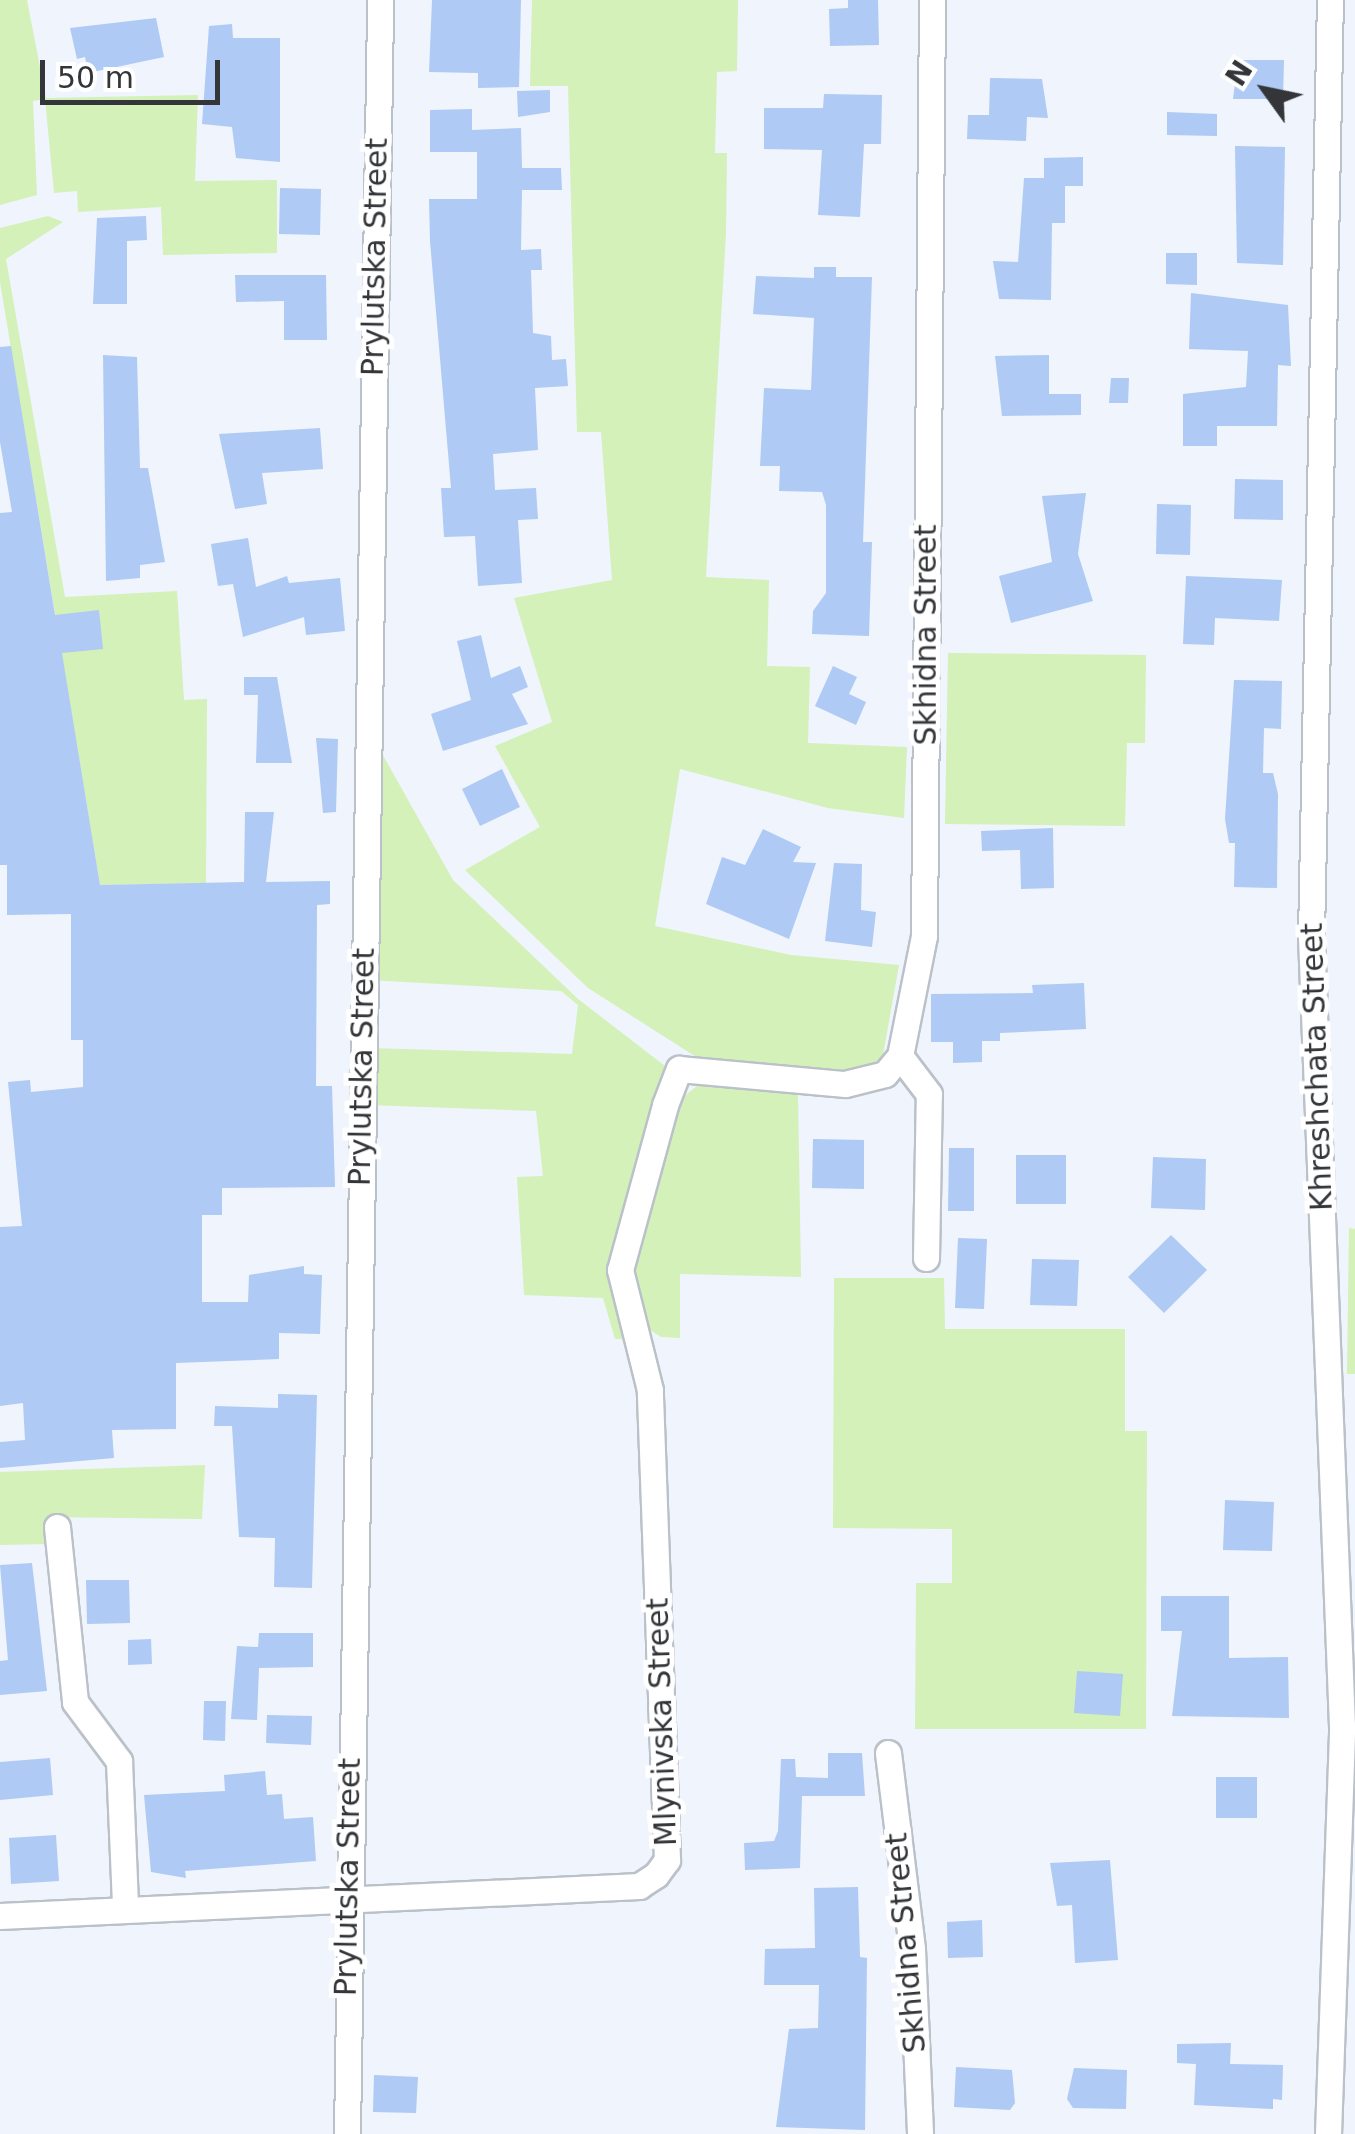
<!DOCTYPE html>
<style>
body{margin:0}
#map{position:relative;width:1355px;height:2134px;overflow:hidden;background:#eff4fd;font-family:"DejaVu Sans",sans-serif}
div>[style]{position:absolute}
.green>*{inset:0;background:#d3f1b8}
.building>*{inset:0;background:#afcaf4}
.roads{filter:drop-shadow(2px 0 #bbc1c9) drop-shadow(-2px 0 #bbc1c9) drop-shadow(0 2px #bbc1c9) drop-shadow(0 -2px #bbc1c9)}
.minor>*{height:25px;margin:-12.5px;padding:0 12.5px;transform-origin:12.5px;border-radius:12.5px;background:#fff}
span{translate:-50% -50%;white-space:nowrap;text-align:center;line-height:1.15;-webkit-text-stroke:10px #fff;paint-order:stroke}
.street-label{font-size:30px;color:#333538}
.north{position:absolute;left:1215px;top:40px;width:100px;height:100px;-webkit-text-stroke:8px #fff;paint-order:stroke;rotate:303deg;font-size:28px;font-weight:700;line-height:40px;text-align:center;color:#333538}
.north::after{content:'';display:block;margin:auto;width:35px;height:45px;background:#333538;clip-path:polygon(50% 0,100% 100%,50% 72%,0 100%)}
.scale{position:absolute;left:40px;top:60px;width:180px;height:45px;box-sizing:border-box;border:5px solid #333538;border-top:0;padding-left:12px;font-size:30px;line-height:35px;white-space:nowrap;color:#333538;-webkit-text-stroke:8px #fff;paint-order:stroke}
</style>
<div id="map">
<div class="green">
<i style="clip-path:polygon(0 0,27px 0,46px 98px,198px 95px,195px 181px,277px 180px,277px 253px,163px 255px,161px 207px,78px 212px,77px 191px,54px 193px,45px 99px,33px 101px,37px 195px,0 205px)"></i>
<i style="clip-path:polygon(532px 0,738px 0,737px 71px,717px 72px,715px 153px,727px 153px,726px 233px,706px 577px,769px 580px,767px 666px,810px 667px,808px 743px,907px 747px,904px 818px,828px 808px,680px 769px,655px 926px,791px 955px,899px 965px,883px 1055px,865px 1071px,701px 1060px,588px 988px,465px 870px,540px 827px,495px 746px,552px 722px,514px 598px,612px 580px,601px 432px,577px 432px,568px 86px,530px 86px)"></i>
<i style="clip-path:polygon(48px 216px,63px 222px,6px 259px,65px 597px,177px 591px,184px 700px,207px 699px,206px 883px,100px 885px,0 282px,0 228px)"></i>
<i style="clip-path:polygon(948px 653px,1146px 655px,1145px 743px,1127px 743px,1125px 826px,945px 824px)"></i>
<i style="clip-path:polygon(380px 750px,453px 880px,578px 999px,665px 1066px,612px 1269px,624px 1339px,615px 1339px,603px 1298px,524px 1295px,517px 1177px,543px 1176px,536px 1111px,369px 1105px,370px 1048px,572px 1054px,578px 1005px,561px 991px,370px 980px)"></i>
<i style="clip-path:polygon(701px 1083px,798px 1094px,801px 1277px,680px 1274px,680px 1338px,661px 1337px,647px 1328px,628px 1271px,673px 1105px)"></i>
<i style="clip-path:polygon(1349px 1228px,1355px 1229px,1355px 1374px,1347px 1374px)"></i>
<i style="clip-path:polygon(834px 1278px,944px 1278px,945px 1329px,1125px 1329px,1125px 1431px,1147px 1431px,1146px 1729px,915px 1729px,916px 1583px,952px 1583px,952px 1529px,833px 1528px)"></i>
<i style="clip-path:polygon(205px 1465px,202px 1519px,46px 1517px,49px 1544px,0 1545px,0 1472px)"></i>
</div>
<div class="building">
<i style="clip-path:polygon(432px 0,521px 0,519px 87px,478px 88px,478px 73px,429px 72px)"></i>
<i style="clip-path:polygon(848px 0,878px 0,879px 45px,830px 46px,829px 9px,848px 8px)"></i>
<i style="clip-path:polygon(156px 18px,164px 57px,88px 73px,85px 57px,77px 59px,70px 28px)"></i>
<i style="clip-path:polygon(232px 24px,233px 38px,280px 38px,280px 162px,236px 158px,232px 127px,202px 124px,209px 26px)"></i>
<i style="clip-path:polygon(1238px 60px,1284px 60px,1283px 99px,1233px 99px)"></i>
<i style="clip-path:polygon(990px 78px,1042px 79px,1048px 118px,1027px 117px,1026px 141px,967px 139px,968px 115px,989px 115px)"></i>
<i style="clip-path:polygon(550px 90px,550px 112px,518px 117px,517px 91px)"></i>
<i style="clip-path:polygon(824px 94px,882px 95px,881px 144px,864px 144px,860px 217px,818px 215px,822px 150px,764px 149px,764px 108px,823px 108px)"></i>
<i style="clip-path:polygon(472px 109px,472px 130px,521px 128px,522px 168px,561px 168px,562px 190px,522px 190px,521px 250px,541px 249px,542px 270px,531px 270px,533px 333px,551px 336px,552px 360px,566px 359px,568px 386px,535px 388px,538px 450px,493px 454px,495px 490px,536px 488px,538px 519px,518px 520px,522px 583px,478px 586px,475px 536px,444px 537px,441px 488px,451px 488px,430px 241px,429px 199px,477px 199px,477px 152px,430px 152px,430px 110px)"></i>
<i style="clip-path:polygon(1167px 112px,1217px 114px,1217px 136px,1167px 135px)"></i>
<i style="clip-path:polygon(1235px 146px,1285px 147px,1283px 265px,1237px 263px)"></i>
<i style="clip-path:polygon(1083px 157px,1083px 186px,1065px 186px,1065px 223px,1052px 223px,1051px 300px,999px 299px,993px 261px,1018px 262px,1024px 178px,1044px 178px,1044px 158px)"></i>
<i style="clip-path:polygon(280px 188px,321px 189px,320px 235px,279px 234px)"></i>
<i style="clip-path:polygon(146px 216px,147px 240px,127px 241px,127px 304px,93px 304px,97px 218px)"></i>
<i style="clip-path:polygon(1166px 253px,1197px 253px,1197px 285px,1166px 284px)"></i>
<i style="clip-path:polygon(814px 267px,836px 267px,836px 277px,872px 277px,863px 542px,872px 542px,869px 636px,812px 634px,813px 611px,826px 593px,826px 505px,822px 492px,779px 491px,780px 466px,760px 466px,764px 388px,811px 390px,814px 318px,753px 314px,756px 276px,814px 278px)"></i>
<i style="clip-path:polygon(235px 275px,326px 275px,327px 340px,284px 340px,284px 301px,236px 302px)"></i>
<i style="clip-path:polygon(1191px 293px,1288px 305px,1291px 366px,1278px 365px,1277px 426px,1217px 426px,1217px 446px,1183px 446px,1183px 394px,1246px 387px,1248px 351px,1189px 349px)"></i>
<i style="clip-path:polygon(11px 346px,55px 615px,99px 610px,103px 649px,62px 653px,100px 885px,244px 882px,245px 812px,274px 812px,266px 882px,330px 881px,330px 904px,317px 905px,316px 1086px,332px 1086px,335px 1187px,222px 1188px,222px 1215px,202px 1215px,202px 1302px,248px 1302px,249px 1275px,304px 1266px,304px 1274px,322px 1275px,320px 1334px,279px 1333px,279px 1359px,176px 1363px,176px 1429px,112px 1430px,114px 1458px,0 1468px,0 1442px,25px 1440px,23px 1403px,0 1406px,0 1227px,22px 1226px,8px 1082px,30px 1080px,31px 1092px,83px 1087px,83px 1040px,71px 1040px,71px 914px,7px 915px,7px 865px,0 865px,0 513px,12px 512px,0 442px,0 347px)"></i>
<i style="clip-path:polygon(103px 355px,137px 357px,140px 468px,148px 468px,165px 562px,140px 565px,140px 578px,106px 581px)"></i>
<i style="clip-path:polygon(1049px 355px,1049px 394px,1081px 394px,1081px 415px,1002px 416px,995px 356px)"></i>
<i style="clip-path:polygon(1111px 378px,1129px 378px,1128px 403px,1109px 403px)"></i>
<i style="clip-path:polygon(320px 428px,323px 469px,262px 473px,267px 504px,235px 509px,219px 434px)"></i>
<i style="clip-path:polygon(1235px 479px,1283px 480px,1283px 520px,1234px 519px)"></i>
<i style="clip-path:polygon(1086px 493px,1078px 554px,1093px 601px,1011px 623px,999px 576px,1052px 562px,1042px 496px)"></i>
<i style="clip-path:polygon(1157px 504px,1191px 505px,1190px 555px,1156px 554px)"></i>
<i style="clip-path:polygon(248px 538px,256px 587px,287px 576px,289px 583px,340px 578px,345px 631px,306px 635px,304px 617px,243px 637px,233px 584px,218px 586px,211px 544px)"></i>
<i style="clip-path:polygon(1186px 576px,1282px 580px,1279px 621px,1215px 618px,1214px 645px,1183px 644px)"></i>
<i style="clip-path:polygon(481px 635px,491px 678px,520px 666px,528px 687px,512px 694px,528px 724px,443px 751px,431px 714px,471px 700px,457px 641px)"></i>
<i style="clip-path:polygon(833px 666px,857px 677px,849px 694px,866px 702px,856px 725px,815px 706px)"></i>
<i style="clip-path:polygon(244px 677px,277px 677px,292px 763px,256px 763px,258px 695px,244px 695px)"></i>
<i style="clip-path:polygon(1234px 680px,1282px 681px,1281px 729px,1264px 728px,1263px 773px,1273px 773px,1278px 794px,1277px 888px,1234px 887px,1235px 843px,1229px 843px,1225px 819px)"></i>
<i style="clip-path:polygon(316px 738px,338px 739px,336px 812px,323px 813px)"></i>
<i style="clip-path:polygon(502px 769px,520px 807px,480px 826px,462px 789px)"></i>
<i style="clip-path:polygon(1053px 828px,1054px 888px,1021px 889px,1020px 850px,982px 851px,981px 831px)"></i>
<i style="clip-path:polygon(763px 829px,801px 847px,793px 862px,816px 863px,789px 939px,706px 904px,722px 857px,745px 865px)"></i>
<i style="clip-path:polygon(834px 863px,862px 864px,861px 910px,876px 912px,872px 947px,825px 941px)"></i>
<i style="clip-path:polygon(1084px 983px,1086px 1029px,1000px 1033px,1000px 1041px,982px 1041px,982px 1062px,953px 1063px,953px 1042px,931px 1042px,931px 994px,1033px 993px,1032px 985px)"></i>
<i style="clip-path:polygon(813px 1139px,864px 1140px,864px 1189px,812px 1188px)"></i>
<i style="clip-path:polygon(949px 1148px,974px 1148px,974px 1211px,948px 1211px)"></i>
<i style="clip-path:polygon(1016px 1155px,1066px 1155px,1066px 1204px,1016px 1204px)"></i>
<i style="clip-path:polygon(1153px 1157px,1206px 1159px,1205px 1210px,1151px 1208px)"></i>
<i style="clip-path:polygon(1171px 1235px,1207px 1270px,1164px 1313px,1128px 1277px)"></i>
<i style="clip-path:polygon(958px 1238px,987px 1239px,984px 1309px,955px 1308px)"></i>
<i style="clip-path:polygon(1032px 1259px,1079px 1260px,1077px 1306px,1030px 1305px)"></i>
<i style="clip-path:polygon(278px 1394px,317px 1395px,312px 1588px,274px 1587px,275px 1538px,239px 1537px,232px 1426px,214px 1426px,215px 1406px,278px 1408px)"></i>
<i style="clip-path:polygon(1225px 1500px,1274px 1502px,1272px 1551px,1223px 1550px)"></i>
<i style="clip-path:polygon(32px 1563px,47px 1691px,0 1695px,0 1661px,8px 1660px,0 1565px)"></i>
<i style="clip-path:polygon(86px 1580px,129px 1580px,130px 1623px,87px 1624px)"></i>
<i style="clip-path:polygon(1161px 1596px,1229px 1596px,1229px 1658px,1288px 1657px,1289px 1718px,1172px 1716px,1182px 1631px,1161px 1631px)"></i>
<i style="clip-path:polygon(259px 1633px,313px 1633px,313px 1667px,259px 1668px,257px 1720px,231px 1719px,237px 1646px,258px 1647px)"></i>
<i style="clip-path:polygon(151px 1639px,152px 1664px,128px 1665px,128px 1640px)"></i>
<i style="clip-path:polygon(1077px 1671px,1123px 1674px,1120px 1716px,1074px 1713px)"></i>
<i style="clip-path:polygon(204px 1701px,226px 1701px,225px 1741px,203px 1740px)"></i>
<i style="clip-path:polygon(267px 1715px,312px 1716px,311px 1745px,266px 1743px)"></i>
<i style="clip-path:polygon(828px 1753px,862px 1753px,865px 1796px,802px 1796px,800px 1868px,745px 1870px,744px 1843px,774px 1841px,778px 1831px,781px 1759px,795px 1759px,796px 1777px,828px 1778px)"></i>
<i style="clip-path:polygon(50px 1758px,53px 1795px,0 1800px,0 1762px)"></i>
<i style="clip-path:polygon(265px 1771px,267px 1795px,282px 1794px,284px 1819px,313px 1817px,316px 1861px,185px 1871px,186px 1878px,151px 1872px,144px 1795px,225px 1791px,224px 1775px)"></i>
<i style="clip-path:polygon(1216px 1777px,1257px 1777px,1257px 1818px,1216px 1818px)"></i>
<i style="clip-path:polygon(56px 1835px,59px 1881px,11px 1884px,9px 1838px)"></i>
<i style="clip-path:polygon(1110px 1860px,1118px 1960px,1075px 1963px,1072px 1905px,1057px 1906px,1050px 1863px)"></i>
<i style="clip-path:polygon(858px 1887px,860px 1957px,867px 1958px,865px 2130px,776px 2127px,789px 2029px,818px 2028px,819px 1985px,764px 1985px,765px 1949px,815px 1948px,814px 1888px)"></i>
<i style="clip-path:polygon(982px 1920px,983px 1957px,948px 1958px,947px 1922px)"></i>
<i style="clip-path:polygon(1231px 2043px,1230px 2064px,1283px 2065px,1282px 2100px,1273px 2099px,1273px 2109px,1194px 2105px,1196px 2064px,1177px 2063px,1177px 2044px)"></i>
<i style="clip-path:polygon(956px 2067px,1012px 2070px,1015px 2103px,1010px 2110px,954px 2107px)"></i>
<i style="clip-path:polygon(1074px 2068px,1127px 2070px,1126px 2109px,1073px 2108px,1067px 2099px)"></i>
<i style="clip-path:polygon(374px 2075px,418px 2077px,416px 2113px,373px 2112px)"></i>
</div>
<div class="roads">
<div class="minor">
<i style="left:926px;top:1258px;width:164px;rotate:-89deg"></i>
<i style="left:929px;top:1094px;width:48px;rotate:-127.3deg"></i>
<i style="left:900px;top:1056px;width:122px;rotate:-78.7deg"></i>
<i style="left:924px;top:936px;width:936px;rotate:-89.51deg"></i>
<i style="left:57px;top:1527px;width:176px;rotate:84.1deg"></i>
<i style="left:75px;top:1702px;width:74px;rotate:53.3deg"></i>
<i style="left:119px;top:1761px;width:145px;rotate:87.6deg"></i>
<i style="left:888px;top:1753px;width:197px;rotate:83deg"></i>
<i style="left:912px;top:1949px;width:185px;rotate:87.5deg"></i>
<i style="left:0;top:1916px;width:640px;rotate:-2.69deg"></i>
<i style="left:639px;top:1886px;width:20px;rotate:-33deg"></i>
<i style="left:656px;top:1875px;width:19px;rotate:-54deg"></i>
<i style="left:667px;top:1860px;width:470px;rotate:-92.1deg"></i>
<i style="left:650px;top:1390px;width:124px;rotate:-104deg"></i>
<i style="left:620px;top:1270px;width:171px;rotate:-74.7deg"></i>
<i style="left:665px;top:1105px;width:39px;rotate:-69deg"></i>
<i style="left:679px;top:1069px;width:167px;rotate:5.2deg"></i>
<i style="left:845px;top:1084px;width:41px;rotate:-14deg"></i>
<i style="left:885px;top:1074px;width:23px;rotate:-50deg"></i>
<i style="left:347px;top:2134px;width:2134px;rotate:-89.11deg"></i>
<i style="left:1328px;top:2134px;width:408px;rotate:-88deg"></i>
<i style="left:1342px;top:1726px;width:791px;rotate:-92.25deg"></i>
<i style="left:1311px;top:936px;width:936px;rotate:-88.84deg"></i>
</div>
</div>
<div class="street-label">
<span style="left:375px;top:257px;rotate:-89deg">Prylutska Street</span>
<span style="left:926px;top:635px;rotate:-90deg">Skhidna Street</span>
<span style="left:362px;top:1067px;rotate:-89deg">Prylutska Street</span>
<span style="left:1317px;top:1067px;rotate:-92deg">Khreshchata Street</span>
<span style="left:662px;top:1722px;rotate:-92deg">Mlynivska Street</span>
<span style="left:348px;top:1877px;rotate:-89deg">Prylutska Street</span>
<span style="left:906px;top:1943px;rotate:-95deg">Skhidna Street</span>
</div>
<div class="north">N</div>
<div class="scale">50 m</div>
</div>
